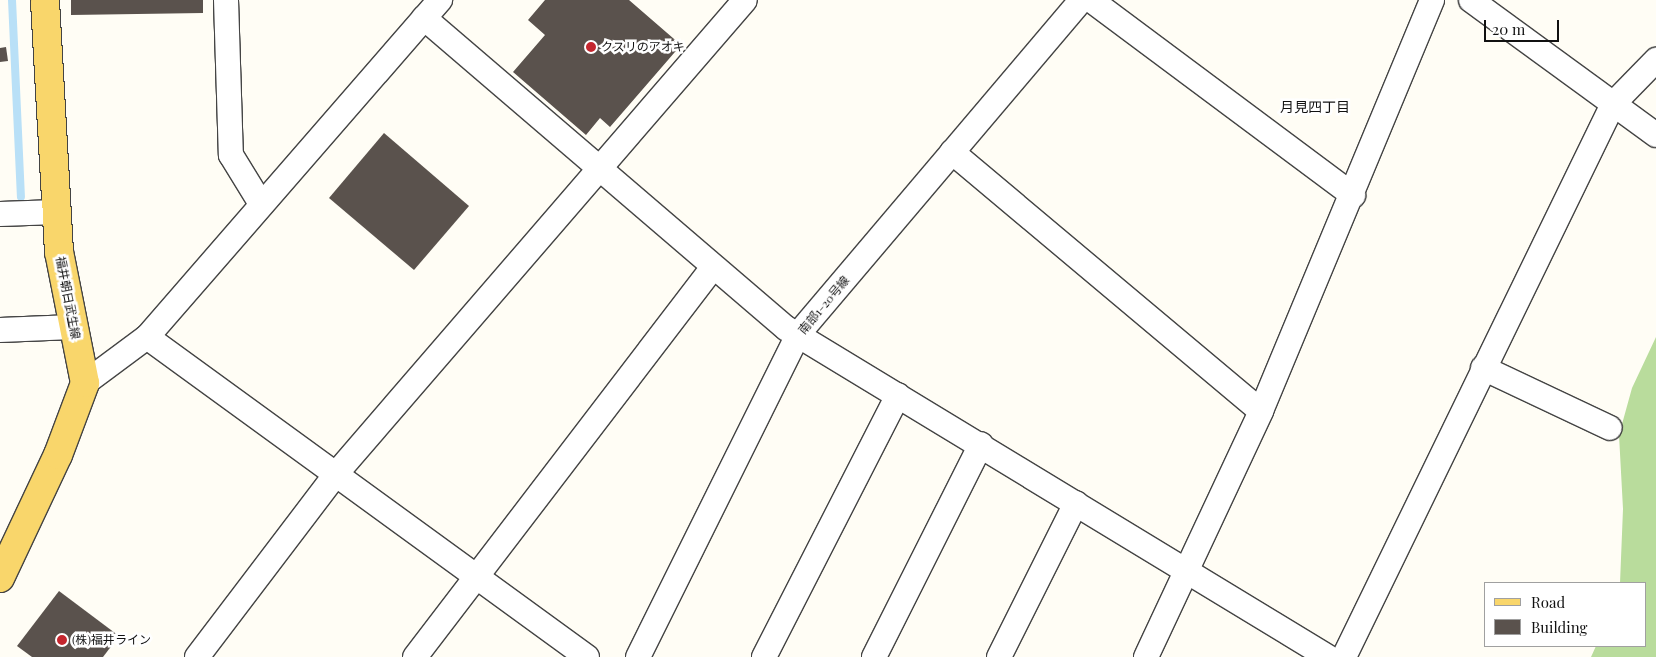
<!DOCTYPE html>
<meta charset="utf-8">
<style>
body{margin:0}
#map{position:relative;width:1656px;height:657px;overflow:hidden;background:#fffdf5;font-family:"Playfair Display","Noto Sans JP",serif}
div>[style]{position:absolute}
.forest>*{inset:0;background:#b9dc9c}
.stream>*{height:8px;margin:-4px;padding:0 4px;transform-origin:4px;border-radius:4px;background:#b9e0f7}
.building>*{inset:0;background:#5a524d}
.roads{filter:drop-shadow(1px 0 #444) drop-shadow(-1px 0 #444) drop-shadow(0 1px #444) drop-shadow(0 -1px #444)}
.minor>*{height:24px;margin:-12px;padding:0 12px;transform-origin:12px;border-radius:12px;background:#fff}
.major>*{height:28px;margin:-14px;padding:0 14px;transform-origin:14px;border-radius:14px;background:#f9d66b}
.dots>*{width:14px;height:14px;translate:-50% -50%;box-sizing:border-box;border:2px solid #fff;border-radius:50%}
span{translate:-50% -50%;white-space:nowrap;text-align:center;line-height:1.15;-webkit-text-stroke:5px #fff;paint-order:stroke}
.poi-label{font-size:12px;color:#111}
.left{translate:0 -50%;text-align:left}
.street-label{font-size:12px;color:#111}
.neighbourhood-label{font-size:14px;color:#111}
.legend{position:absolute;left:1484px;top:582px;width:162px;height:65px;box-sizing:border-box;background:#fff;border:1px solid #a0a0a0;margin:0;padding:6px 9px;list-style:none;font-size:15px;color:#111}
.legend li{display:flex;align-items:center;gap:10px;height:25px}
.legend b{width:25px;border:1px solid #a0a0a0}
.scale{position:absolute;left:1484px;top:20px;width:75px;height:22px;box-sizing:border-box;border:2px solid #111;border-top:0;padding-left:6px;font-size:15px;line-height:18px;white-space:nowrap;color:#111;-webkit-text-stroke:4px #fff;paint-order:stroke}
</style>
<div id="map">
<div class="forest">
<i style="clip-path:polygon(1656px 337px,1656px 657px,1591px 657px,1596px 646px,1645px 646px,1645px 583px,1620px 583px,1623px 509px,1619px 435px,1632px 388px)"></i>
</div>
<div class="stream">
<i style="left:12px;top:0;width:197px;rotate:87.4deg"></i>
</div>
<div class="building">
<i style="clip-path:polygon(71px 0,203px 0,203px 13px,71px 15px)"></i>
<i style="clip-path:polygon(545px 0,629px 0,681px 45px,610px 127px,600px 118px,586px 135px,513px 72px,545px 35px,528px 20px)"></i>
<i style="clip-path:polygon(6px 47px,8px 61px,0 62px,0 48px)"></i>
<i style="clip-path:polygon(384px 133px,469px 206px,414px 270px,329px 198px)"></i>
<i style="clip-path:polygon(59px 591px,119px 636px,103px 657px,32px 657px,17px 646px)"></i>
</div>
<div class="roads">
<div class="minor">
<i style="left:226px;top:0;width:155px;rotate:88.2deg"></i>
<i style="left:231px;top:155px;width:57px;rotate:58.5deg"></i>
<i style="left:1091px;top:0;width:327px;rotate:36.7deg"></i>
<i style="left:1471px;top:0;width:229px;rotate:36.1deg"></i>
<i style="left:424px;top:18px;width:477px;rotate:40.6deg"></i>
<i style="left:786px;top:328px;width:634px;rotate:31.26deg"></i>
<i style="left:952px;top:152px;width:403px;rotate:40deg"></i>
<i style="left:0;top:214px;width:57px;rotate:-2deg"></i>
<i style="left:0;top:330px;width:73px;rotate:-2.4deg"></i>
<i style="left:147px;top:337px;width:544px;rotate:36.03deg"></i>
<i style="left:1483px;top:368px;width:140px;rotate:25.3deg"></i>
<i style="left:85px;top:383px;width:77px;rotate:-36.6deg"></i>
<i style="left:147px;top:337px;width:447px;rotate:-49deg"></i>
<i style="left:197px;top:657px;width:228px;rotate:-52.8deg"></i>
<i style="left:335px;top:475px;width:627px;rotate:-49.2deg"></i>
<i style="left:415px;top:657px;width:489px;rotate:-52.6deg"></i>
<i style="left:638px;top:657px;width:362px;rotate:-63.6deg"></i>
<i style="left:799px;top:333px;width:436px;rotate:-49.7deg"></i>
<i style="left:764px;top:657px;width:294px;rotate:-62.9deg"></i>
<i style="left:874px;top:657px;width:238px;rotate:-63.3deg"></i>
<i style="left:999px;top:657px;width:172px;rotate:-63.4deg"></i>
<i style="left:1146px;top:657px;width:272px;rotate:-64.9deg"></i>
<i style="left:1261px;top:411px;width:445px;rotate:-67.4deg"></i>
<i style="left:1344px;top:657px;width:615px;rotate:-64.06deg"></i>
<i style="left:1613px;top:104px;width:62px;rotate:-45.7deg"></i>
</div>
<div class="major">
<i style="left:0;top:578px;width:136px;rotate:-64.8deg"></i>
<i style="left:58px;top:455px;width:77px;rotate:-69.4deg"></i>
<i style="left:85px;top:383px;width:134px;rotate:-101.2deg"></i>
<i style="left:59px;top:252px;width:252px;rotate:-93.2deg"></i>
</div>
</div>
<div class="dots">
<i style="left:591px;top:47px;background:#c4262e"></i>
<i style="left:62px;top:640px;background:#c4262e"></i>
</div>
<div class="poi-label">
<span class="left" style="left:601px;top:47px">クスリのアオキ</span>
<span class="left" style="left:72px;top:640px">(株)福井ライン</span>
</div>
<div class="street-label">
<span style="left:68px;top:298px;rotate:79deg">福井朝日武生線</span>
<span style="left:824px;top:305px;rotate:-50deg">南部1-20号線</span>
</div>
<div class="neighbourhood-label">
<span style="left:1315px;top:107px">月見四丁目</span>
</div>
<ul class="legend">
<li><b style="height:6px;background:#f9d66b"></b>Road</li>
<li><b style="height:14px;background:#5a524d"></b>Building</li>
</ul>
<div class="scale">20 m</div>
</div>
